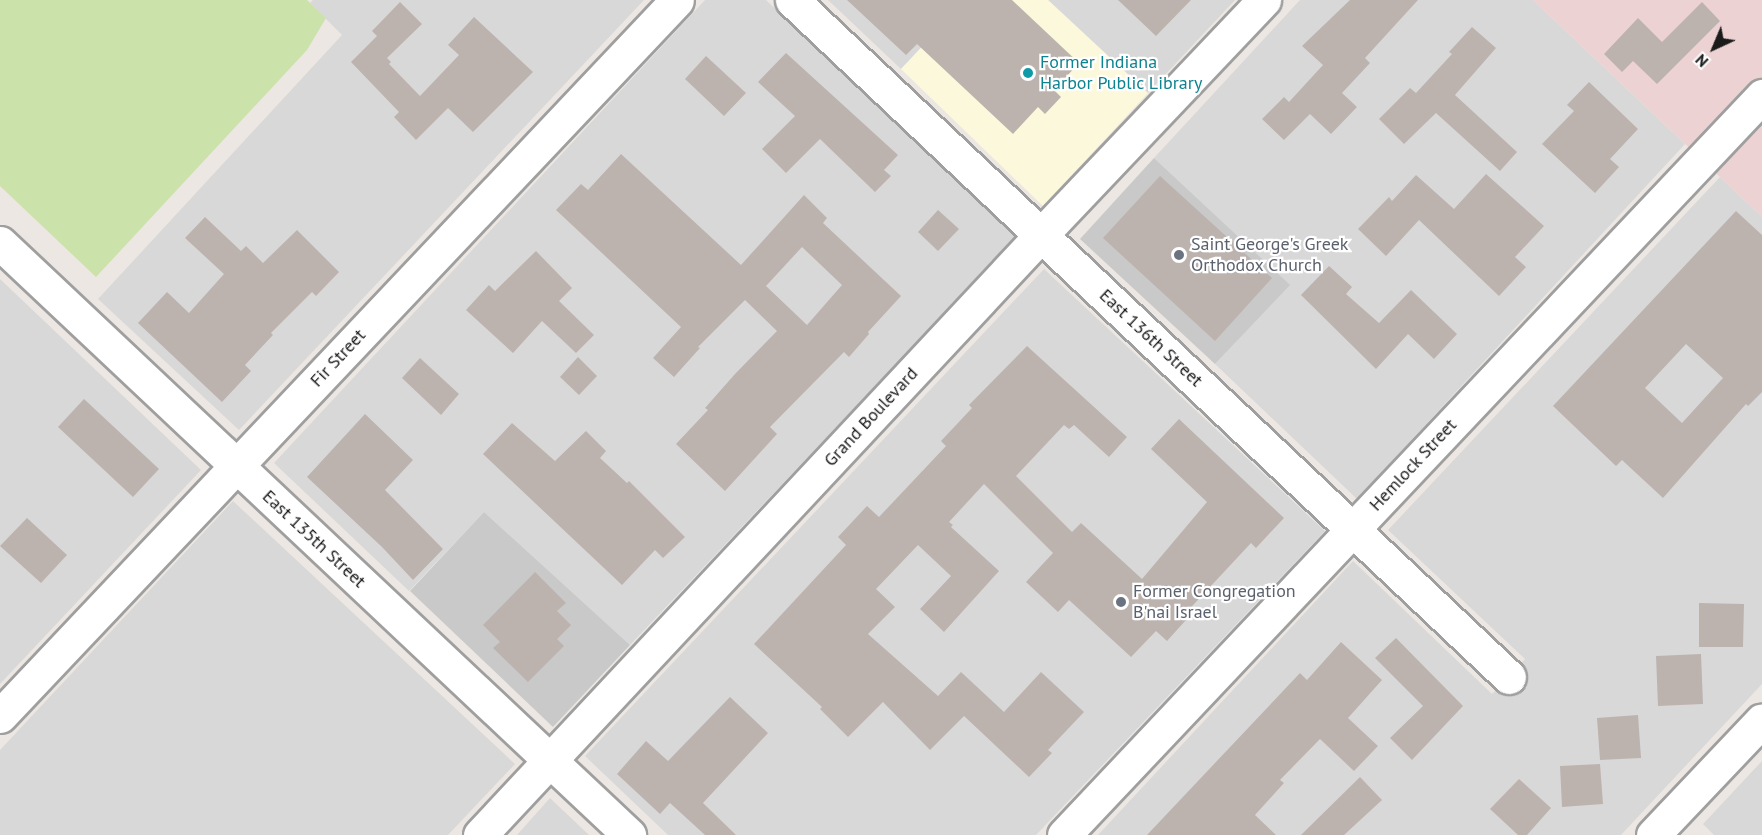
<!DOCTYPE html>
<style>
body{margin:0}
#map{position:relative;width:1762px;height:835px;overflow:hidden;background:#ece7e2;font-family:"PT Sans",sans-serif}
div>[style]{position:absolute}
.residential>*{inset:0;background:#d9d8d8}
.commercial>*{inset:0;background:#ecd2d3}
.education>*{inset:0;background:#fbf8db}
.religious>*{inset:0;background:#c9c9c9}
.grass>*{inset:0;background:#cce2ab}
.building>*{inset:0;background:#bcb3af}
.roads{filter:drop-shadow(2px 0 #9f9f9f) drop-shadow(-2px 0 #9f9f9f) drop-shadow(0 2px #9f9f9f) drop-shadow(0 -2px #9f9f9f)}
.minor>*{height:33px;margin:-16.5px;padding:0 16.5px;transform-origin:16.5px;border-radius:16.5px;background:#fff}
.dots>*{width:16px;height:16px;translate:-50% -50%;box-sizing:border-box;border:3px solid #fff;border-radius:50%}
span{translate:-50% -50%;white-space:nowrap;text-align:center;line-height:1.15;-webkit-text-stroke:4.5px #fff;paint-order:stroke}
.culture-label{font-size:18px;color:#0d838f}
.left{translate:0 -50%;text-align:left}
.worship-label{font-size:18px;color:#5b616d}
.street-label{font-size:18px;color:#1b1b1b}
.north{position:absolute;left:1684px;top:18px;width:60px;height:60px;-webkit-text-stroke:4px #fff;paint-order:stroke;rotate:224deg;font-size:16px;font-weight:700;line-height:24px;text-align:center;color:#1b1b1b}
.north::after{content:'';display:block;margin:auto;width:21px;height:27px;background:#1b1b1b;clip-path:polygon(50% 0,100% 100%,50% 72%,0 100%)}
</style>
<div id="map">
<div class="residential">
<i style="clip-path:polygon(313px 0,644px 0,239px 430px,98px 299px,342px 35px,310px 3px)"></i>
<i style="clip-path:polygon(705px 0,766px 0,1016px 237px,630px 645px,484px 512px,409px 591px,274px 463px)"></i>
<i style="clip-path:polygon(828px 0,966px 0,901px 69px)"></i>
<i style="clip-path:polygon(1048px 0,1235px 0,1148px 93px)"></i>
<i style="clip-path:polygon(1300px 0,1533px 0,1685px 144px,1357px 499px,1215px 364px,1289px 285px,1154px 158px)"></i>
<i style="clip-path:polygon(1720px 177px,1762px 217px,1762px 684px,1621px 835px,1098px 835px,1353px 561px,1492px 694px,1525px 659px,1388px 530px)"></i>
<i style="clip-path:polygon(1044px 269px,1325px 531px,1036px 835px,668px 835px,585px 756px)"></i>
<i style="clip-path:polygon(0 279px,201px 470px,0 684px)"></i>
<i style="clip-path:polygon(233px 501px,515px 764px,448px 835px,0 835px,0 750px)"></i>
<i style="clip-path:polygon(1762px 761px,1762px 835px,1714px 835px,1703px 824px)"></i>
<i style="clip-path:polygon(550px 798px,589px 835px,517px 835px)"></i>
</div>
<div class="commercial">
<i style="clip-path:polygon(1533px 0,1762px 0,1762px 217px,1720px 177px)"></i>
</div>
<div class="education">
<i style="clip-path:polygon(966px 0,1048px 0,1148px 93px,1043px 206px,901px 69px)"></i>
</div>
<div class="religious">
<i style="clip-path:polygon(1154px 158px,1290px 285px,1215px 364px,1080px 239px)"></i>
<i style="clip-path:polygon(484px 512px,630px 645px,553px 727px,410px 591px)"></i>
</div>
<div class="grass">
<i style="clip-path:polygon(0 0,307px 0,326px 18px,307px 50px,96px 277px,0 186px)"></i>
</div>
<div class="building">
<i style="clip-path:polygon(847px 0,1012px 0,1079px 63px,1054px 90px,1061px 97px,1045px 114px,1038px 107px,1013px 134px,917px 44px,906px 55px)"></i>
<i style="clip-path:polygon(1118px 0,1191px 0,1156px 36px)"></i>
<i style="clip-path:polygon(1350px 0,1418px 0,1365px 58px,1370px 63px,1342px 93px,1357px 107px,1331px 134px,1310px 114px,1284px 140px,1262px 119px,1284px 97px,1289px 102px,1323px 65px,1302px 46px)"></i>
<i style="clip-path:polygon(400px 2px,422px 24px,387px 58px,391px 62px,389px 64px,420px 96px,459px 55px,448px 45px,474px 17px,533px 72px,473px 132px,448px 108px,416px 140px,394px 117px,399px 112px,351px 62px,377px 36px,372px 31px)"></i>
<i style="clip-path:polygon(1702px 2px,1720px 21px,1657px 84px,1633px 61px,1622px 72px,1604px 54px,1638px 18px,1662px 42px)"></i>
<i style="clip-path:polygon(1472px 27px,1496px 48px,1455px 95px,1517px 152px,1500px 171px,1436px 113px,1404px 144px,1379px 119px,1410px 88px,1416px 93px,1452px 54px,1449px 52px)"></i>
<i style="clip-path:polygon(786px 53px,898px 155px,884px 170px,891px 176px,875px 192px,820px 139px,786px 173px,762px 149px,795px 116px,758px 82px)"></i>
<i style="clip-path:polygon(706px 56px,746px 93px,724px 116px,685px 79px)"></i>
<i style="clip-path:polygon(1589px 82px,1638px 129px,1610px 159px,1619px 167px,1595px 193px,1542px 144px,1574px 111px,1567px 105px)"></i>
<i style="clip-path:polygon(evenodd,621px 154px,741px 265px,804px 195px,827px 218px,823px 223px,901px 296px,868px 332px,869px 334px,849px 357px,844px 352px,770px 427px,777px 434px,725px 491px,676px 444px,708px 410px,705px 408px,735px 374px,777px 331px,745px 300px,698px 347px,700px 348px,674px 377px,653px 358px,681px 327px,556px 210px,581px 184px,588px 190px,621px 154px,802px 247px,842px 285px,807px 325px,766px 286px,802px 247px)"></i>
<i style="clip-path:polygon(1486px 174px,1544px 226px,1515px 257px,1526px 267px,1499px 296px,1419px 220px,1386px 256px,1358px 229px,1389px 197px,1392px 201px,1416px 175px,1454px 209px)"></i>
<i style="clip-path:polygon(1160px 176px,1272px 278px,1215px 341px,1103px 238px)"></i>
<i style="clip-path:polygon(938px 210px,959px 229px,938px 251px,918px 232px)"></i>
<i style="clip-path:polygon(evenodd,1736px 211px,1762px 235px,1762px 392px,1748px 406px,1746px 404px,1663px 498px,1622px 460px,1616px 466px,1553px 406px,1736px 211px,1686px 344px,1723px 378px,1682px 423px,1645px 388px,1686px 344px)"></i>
<i style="clip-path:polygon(205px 217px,241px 251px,246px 246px,263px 263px,297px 230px,339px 272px,316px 296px,312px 292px,271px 333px,273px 335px,245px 365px,251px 371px,222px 402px,138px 323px,167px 292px,189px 313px,224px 274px,185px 238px)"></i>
<i style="clip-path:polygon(536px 251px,572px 288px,559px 301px,594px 335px,576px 353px,542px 321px,513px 353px,466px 310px,489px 285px,495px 291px)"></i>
<i style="clip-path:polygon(1329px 266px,1352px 287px,1346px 294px,1379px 323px,1411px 290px,1457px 334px,1434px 359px,1408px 334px,1376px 369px,1301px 295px)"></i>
<i style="clip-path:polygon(1027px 346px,1127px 437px,1109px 457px,1074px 425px,1069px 429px,1064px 425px,1016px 476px,1072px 532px,1081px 523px,1142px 579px,1207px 502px,1151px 449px,1179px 419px,1284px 518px,1256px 548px,1251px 543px,1182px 617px,1186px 620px,1167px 641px,1156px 631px,1131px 657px,1069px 600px,1058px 612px,1026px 582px,1053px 553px,984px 484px,949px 522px,953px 525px,951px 527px,999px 571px,944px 632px,920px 609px,951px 576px,918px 545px,876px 589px,895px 607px,868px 634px,938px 696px,961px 672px,1004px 712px,1041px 672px,1084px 712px,1048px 750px,1052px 753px,1029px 777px,964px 716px,930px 750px,883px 702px,848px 737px,820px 709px,822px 707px,754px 644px,846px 545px,838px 537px,867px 506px,879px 517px,946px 446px,941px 441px,972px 408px,969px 405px)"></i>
<i style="clip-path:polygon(578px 357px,597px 376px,579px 395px,560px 377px)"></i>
<i style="clip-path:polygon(420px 358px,459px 394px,441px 415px,402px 378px)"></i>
<i style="clip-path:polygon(84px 399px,159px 469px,133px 497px,58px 427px)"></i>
<i style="clip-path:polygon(365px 414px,413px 460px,385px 490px,443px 549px,413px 580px,382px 547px,307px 477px)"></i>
<i style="clip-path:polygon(512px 423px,555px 461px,586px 431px,606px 451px,600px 458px,627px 483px,629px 481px,685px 537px,663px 558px,655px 550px,622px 585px,483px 454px)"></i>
<i style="clip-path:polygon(27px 518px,67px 555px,41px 583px,0 546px)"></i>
<i style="clip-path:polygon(535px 572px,566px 603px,557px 611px,571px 625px,557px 639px,564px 646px,528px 682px,493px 648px,500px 642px,483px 625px)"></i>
<i style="clip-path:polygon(1699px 603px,1744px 604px,1743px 647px,1699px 647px)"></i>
<i style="clip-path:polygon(1396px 638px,1463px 706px,1412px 760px,1390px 738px,1423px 706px,1375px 658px)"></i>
<i style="clip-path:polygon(1341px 642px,1382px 680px,1348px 718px,1378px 746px,1354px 771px,1320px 739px,1280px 780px,1284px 783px,1255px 815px,1276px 835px,1147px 835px,1300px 673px,1307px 680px)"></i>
<i style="clip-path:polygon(1701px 654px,1703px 704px,1658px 706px,1656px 656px)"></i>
<i style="clip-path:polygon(730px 697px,768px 733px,703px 803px,736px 835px,705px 835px,670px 803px,660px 814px,617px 774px,646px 741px,668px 761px)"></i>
<i style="clip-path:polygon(1638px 715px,1641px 758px,1600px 760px,1597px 718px)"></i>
<i style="clip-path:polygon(1600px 764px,1603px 804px,1562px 807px,1560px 766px)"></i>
<i style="clip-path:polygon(1360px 777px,1382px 800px,1344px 835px,1301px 835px)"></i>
<i style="clip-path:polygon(1519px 779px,1551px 808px,1527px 835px,1518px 835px,1490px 809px)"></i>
</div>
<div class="roads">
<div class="minor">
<i style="left:792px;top:0;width:986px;rotate:43.36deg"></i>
<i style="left:0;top:243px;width:864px;rotate:43.26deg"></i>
<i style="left:0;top:716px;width:985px;rotate:-46.6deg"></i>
<i style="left:480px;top:835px;width:821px;rotate:-46.92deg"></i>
<i style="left:1041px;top:235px;width:324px;rotate:-46.5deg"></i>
<i style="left:1064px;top:835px;width:1017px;rotate:-46.63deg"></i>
<i style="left:1653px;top:835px;width:158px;rotate:-46.5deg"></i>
</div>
</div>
<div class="dots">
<i style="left:1028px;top:73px;background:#0f9aa8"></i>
<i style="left:1179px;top:255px;background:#6b7280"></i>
<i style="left:1121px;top:602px;background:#6b7280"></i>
</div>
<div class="culture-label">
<span class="left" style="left:1040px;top:73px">Former Indiana<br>Harbor Public Library</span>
</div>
<div class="worship-label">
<span class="left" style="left:1191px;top:255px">Saint George's Greek<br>Orthodox Church</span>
<span class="left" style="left:1133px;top:602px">Former Congregation<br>B'nai Israel</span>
</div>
<div class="street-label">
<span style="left:1151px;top:338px;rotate:43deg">East 136th Street</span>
<span style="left:338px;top:358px;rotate:-47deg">Fir Street</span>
<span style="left:871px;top:417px;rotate:-47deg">Grand Boulevard</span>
<span style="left:1413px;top:465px;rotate:-47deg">Hemlock Street</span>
<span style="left:314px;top:539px;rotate:43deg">East 135th Street</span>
</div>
<div class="north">N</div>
</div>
